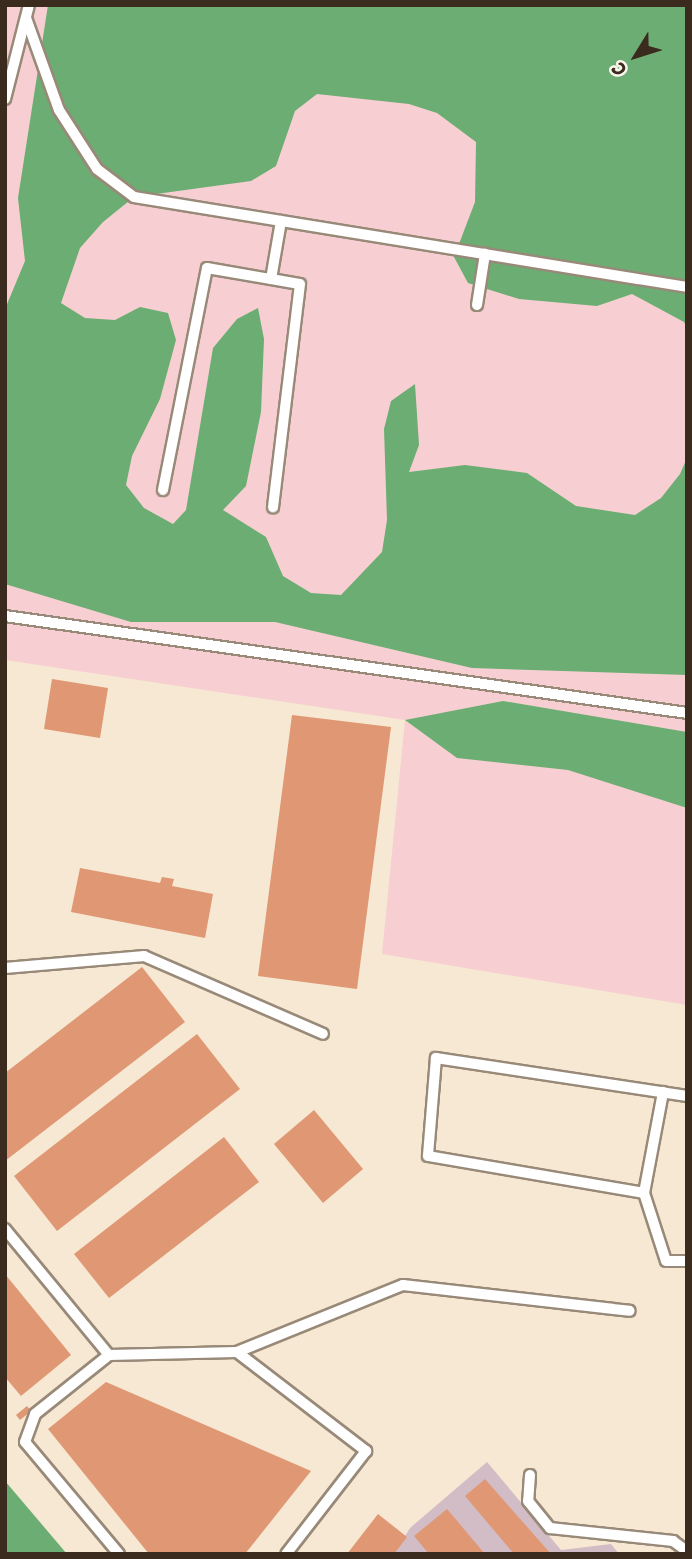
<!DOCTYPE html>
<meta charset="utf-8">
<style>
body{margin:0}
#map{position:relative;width:692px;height:1559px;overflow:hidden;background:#f6e8d2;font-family:"Shantell Sans",sans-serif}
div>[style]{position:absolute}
.built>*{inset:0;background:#f7cfd2}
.industrial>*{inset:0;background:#d2bdc6}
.forest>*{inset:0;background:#6bad72}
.building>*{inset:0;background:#df9774}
.roads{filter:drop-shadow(2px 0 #988978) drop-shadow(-2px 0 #988978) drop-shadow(0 2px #988978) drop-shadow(0 -2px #988978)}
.lane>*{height:10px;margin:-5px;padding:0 5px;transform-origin:5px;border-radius:5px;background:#fff}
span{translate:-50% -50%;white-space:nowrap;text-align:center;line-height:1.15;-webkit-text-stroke:7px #fbf7ec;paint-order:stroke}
.frame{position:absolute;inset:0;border:7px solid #3b2a1e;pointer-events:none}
.north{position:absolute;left:601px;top:21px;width:70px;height:70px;-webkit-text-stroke:5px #fbf7ec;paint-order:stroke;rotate:232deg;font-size:19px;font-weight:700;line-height:28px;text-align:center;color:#3b2a1e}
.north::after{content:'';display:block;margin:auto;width:24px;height:32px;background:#3b2a1e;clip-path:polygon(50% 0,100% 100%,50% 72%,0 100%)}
</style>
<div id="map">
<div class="built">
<i style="clip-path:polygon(5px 5px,687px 5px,687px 1005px,382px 954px,405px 720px,5px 660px)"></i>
</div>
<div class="industrial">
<i style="clip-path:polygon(487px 1462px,561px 1550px,611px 1544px,619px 1554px,394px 1554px,410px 1528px)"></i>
</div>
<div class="forest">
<i style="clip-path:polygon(48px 5px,687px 5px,687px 328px,684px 322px,632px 294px,597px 306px,519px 299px,468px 283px,454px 257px,475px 202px,476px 142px,437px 113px,409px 104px,317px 94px,295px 111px,276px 166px,251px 181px,134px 197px,103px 222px,80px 248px,61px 303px,85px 318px,115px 320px,140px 307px,168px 313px,176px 340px,160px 399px,132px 456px,126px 485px,144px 508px,173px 524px,186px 510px,213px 348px,237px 319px,258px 308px,264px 339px,261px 412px,246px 486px,223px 510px,266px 537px,283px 576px,311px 593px,341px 595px,382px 552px,387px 520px,384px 429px,391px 401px,415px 384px,419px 445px,409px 472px,465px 465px,527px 473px,576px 506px,635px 515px,661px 498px,680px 474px,687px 458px,687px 675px,472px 668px,275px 622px,131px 622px,5px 584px,5px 309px,25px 261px,18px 198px)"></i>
<i style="clip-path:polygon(503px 701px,687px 732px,687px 808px,568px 770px,457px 758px,405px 720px)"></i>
<i style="clip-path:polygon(5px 1481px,67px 1554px,5px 1554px)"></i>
</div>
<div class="building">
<i style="clip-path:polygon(52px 679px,108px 688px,100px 738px,44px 729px)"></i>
<i style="clip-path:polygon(292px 715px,391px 727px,357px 989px,258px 976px)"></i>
<i style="clip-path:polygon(80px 868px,160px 883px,162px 877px,174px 879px,172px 886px,213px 894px,205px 938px,71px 912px)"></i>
<i style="clip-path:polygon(142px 967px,185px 1022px,5px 1161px,5px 1073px)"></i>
<i style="clip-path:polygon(197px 1034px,240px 1089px,57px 1231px,14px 1176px)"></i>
<i style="clip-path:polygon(314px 1110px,363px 1169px,323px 1203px,274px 1144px)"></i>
<i style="clip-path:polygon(224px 1137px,259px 1182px,109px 1298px,74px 1254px)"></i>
<i style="clip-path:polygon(5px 1274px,71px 1355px,21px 1396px,5px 1377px)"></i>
<i style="clip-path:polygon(106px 1382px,311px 1471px,245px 1554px,149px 1554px,48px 1429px)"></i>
<i style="clip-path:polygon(27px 1406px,31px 1411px,20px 1420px,16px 1415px)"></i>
<i style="clip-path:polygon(485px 1479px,551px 1554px,514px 1554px,465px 1496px)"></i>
<i style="clip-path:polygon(447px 1509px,485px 1554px,429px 1554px,414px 1536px)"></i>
<i style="clip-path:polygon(378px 1514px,407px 1537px,394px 1554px,347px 1554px)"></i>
</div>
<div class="roads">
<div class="lane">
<i style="left:26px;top:18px;width:98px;rotate:70.3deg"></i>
<i style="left:59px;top:110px;width:70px;rotate:57.2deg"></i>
<i style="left:97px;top:169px;width:46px;rotate:37.1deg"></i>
<i style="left:134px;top:197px;width:560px;rotate:9.24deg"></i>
<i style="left:5px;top:99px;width:97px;rotate:-75.7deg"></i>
<i style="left:271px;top:279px;width:29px;rotate:10deg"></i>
<i style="left:300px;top:284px;width:225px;rotate:96.9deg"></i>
<i style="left:477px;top:305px;width:52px;rotate:-81.1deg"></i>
<i style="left:163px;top:490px;width:226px;rotate:-78.8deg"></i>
<i style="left:207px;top:268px;width:65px;rotate:9.8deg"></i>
<i style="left:271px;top:279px;width:59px;rotate:-80.2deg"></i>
<i style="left:5px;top:616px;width:689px;rotate:8.09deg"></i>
<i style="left:5px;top:968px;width:140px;rotate:-4.9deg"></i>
<i style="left:144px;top:956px;width:195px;rotate:23.5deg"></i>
<i style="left:687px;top:1096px;width:254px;rotate:-171.4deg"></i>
<i style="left:436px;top:1058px;width:98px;rotate:94.7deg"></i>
<i style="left:428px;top:1156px;width:219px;rotate:9.7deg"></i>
<i style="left:644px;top:1193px;width:71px;rotate:72.1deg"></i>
<i style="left:666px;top:1261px;width:21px"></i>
<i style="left:644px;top:1193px;width:103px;rotate:-79.3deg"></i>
<i style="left:5px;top:1229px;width:163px;rotate:50.5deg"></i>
<i style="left:237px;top:1352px;width:163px;rotate:37.5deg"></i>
<i style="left:366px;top:1451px;width:130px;rotate:127.8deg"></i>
<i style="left:530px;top:1475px;width:26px;rotate:94deg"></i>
<i style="left:528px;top:1501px;width:35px;rotate:51deg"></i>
<i style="left:550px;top:1528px;width:124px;rotate:6deg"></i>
<i style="left:673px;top:1541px;width:17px;rotate:36deg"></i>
<i style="left:119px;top:1554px;width:146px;rotate:-130deg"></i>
<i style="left:25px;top:1442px;width:30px;rotate:-70deg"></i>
<i style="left:35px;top:1414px;width:95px;rotate:-38.6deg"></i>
<i style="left:109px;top:1355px;width:128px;rotate:-1.3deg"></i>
<i style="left:237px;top:1352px;width:179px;rotate:-22deg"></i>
<i style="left:403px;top:1285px;width:228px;rotate:6.5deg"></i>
</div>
</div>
<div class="frame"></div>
<div class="north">С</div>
</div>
